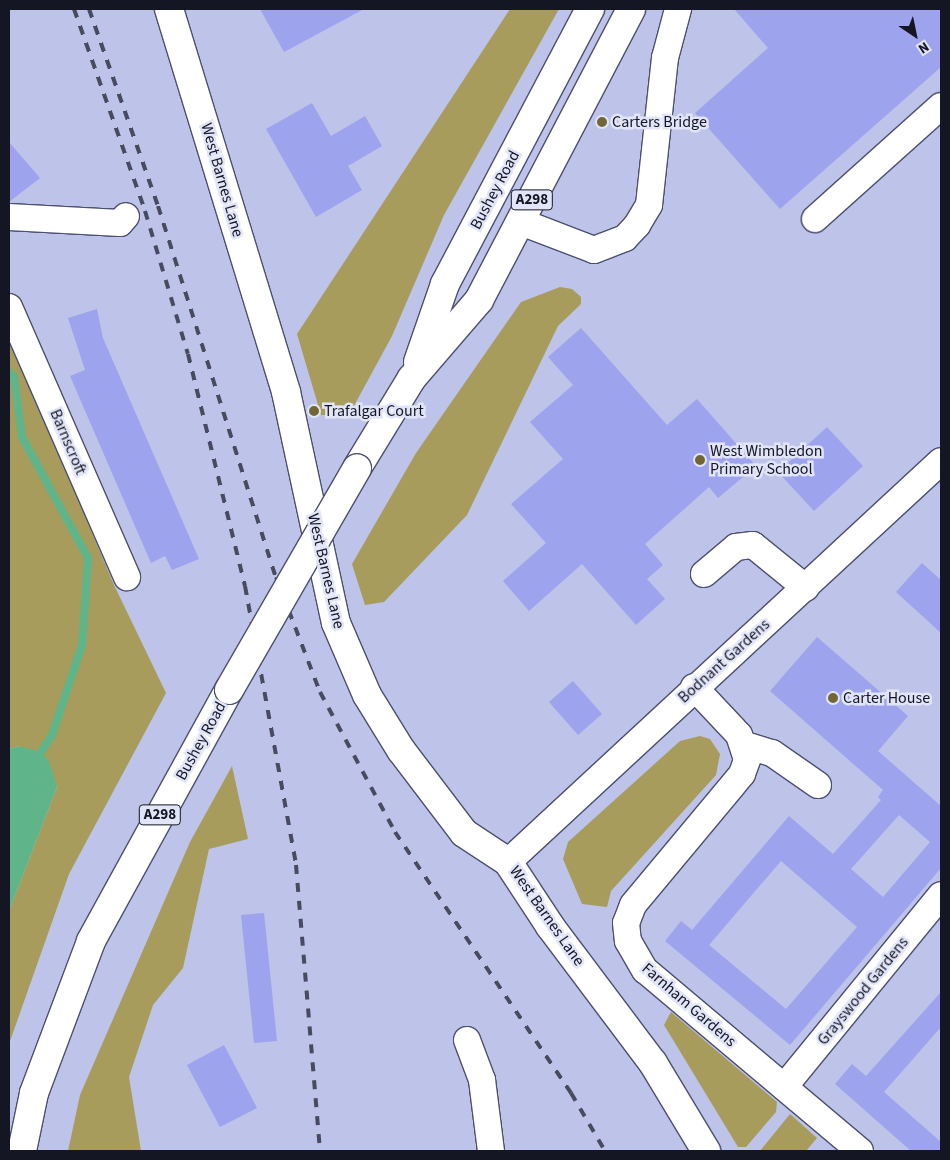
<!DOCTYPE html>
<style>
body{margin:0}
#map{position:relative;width:950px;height:1160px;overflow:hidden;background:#bec3e9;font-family:"Source Sans 3",sans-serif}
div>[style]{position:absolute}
.green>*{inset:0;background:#a79c5c}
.water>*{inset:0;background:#5fb589}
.stream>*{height:8px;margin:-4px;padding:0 4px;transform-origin:4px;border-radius:4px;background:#5fb589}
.building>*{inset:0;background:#9da3ed}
.roads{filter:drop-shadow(1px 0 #4c4f70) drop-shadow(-1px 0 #4c4f70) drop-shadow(0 1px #4c4f70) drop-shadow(0 -1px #4c4f70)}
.minor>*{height:26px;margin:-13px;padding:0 13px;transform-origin:13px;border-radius:13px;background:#fff}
.major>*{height:28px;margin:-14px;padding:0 14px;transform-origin:14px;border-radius:14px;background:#fff}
.rail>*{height:4px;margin-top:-2px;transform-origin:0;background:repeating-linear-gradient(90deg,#484b5f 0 9px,transparent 0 18px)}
.bridges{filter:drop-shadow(1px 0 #4c4f70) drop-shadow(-1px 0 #4c4f70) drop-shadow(0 1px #4c4f70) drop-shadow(0 -1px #4c4f70)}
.major-bridge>*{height:28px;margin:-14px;padding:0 14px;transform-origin:14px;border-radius:14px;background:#fff}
.dots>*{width:14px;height:14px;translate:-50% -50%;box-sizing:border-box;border:2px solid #e2e5f8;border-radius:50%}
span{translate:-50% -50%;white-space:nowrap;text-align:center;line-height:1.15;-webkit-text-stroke:5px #e2e5f8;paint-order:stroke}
.shield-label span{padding:1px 4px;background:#e2e5f8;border:1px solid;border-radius:4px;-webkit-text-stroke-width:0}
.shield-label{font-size:15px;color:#141623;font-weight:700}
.poi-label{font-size:16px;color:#141623}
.left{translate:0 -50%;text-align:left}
.street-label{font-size:16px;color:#141623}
.frame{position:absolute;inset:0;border:10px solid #141623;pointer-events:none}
.north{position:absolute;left:890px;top:10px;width:50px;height:50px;-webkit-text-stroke:4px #e2e5f8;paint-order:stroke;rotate:146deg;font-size:14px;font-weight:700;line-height:20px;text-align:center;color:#141623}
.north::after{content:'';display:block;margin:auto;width:18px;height:22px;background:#141623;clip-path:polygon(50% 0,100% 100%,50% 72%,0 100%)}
</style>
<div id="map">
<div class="green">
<i style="clip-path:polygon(510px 9px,559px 9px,444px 215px,392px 336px,349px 415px,321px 415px,297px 334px)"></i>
<i style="clip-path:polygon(560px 287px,572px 289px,581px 297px,581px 304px,558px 326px,467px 515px,384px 602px,365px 605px,352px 564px,416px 453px,521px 302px)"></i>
<i style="clip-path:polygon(9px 336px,114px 585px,166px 693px,69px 874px,9px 1044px,9px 911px,57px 787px,19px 746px,9px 749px)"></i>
<i style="clip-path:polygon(700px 736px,710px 739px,720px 754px,716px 775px,611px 891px,607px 907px,582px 904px,563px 859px,568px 842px,680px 741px)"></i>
<i style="clip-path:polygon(232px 766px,248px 839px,209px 849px,183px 968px,153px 1005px,129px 1077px,141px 1151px,68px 1151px,80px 1095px,190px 842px)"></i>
<i style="clip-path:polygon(671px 1012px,777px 1102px,776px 1112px,746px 1147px,738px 1147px,664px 1025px)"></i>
<i style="clip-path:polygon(790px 1114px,817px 1138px,806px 1151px,760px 1151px)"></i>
</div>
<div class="water">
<i style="clip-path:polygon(19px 746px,41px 752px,49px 761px,57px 787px,9px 911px,9px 749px)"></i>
</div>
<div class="stream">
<i style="left:9px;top:372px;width:7px;rotate:45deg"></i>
<i style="left:14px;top:377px;width:61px;rotate:82.4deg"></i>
<i style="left:22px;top:437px;width:138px;rotate:61.4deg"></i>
<i style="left:88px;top:558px;width:87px;rotate:93.9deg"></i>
<i style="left:82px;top:645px;width:95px;rotate:108.4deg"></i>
<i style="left:52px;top:735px;width:20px;rotate:123deg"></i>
</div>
<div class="building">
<i style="clip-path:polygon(260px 9px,364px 9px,284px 52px)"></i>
<i style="clip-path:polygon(734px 9px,941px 9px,941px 67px,780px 209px,695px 113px,768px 48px)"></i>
<i style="clip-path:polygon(312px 103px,331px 136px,365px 116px,382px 146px,348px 166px,362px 190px,316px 217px,266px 129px)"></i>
<i style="clip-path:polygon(9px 142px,40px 178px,9px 202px)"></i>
<i style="clip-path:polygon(97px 309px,103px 338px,199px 559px,172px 570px,165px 556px,151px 563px,70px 376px,85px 370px,68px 318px)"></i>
<i style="clip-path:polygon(581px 328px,667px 425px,697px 399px,756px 466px,718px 498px,709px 487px,645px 544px,663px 565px,647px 579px,665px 599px,636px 625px,582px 564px,529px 611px,503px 581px,546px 543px,511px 504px,563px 459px,530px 422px,573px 385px,548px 357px)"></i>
<i style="clip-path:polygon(827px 427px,863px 466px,814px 511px,778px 472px)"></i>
<i style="clip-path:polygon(922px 563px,941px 580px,941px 633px,896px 592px)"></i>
<i style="clip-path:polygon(evenodd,817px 637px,908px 716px,878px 751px,941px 806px,941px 868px,790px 1045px,665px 941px,681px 921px,692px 930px,789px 816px,833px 854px,881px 800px,878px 797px,883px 790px,770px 691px,817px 637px,899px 815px,930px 842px,883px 897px,851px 869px,899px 815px,817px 637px,781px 861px,857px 927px,786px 1009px,709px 945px,781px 861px)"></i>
<i style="clip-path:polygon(573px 681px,602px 714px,578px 735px,549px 702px)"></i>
<i style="clip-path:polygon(264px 913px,277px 1041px,254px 1043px,241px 915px)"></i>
<i style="clip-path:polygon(941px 992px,941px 1027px,884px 1092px,941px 1142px,941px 1151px,911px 1151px,835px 1084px,852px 1064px,866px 1076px)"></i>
<i style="clip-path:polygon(224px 1045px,257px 1108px,220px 1127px,187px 1065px)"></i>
</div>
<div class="roads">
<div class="minor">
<i style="left:9px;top:217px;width:111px;rotate:3.1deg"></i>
<i style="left:120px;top:223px;width:9px;rotate:-49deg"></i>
<i style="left:815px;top:219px;width:169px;rotate:-41.9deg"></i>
<i style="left:521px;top:222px;width:78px;rotate:21deg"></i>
<i style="left:594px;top:250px;width:33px;rotate:-21deg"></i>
<i style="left:625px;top:238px;width:18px;rotate:-47deg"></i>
<i style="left:637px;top:225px;width:23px;rotate:-59deg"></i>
<i style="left:649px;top:205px;width:148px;rotate:-83.8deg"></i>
<i style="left:665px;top:58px;width:51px;rotate:-75.1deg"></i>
<i style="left:9px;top:307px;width:295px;rotate:66.4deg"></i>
<i style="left:704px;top:574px;width:42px;rotate:-40.2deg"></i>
<i style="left:736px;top:547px;width:17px;rotate:-7deg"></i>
<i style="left:753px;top:545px;width:68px;rotate:39.1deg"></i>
<i style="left:694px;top:687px;width:66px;rotate:46.8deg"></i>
<i style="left:739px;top:735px;width:26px;rotate:72deg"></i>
<i style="left:747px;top:760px;width:15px;rotate:110deg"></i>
<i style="left:742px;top:774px;width:170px;rotate:129.8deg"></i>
<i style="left:633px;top:905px;width:19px;rotate:111deg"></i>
<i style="left:626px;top:923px;width:18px;rotate:84deg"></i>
<i style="left:628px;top:941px;width:34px;rotate:60deg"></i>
<i style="left:645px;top:970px;width:281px;rotate:40.1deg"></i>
<i style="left:745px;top:745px;width:28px;rotate:17deg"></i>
<i style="left:772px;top:753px;width:56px;rotate:34.8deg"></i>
<i style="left:508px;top:862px;width:590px;rotate:-42.8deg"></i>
<i style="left:467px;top:1040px;width:43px;rotate:69.4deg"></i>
<i style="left:482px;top:1080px;width:72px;rotate:82.8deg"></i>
<i style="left:784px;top:1087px;width:248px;rotate:-50.7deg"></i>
</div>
<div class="major">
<i style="left:169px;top:9px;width:400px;rotate:73deg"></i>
<i style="left:286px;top:392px;width:236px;rotate:77.8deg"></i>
<i style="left:336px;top:623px;width:78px;rotate:66.7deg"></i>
<i style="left:367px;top:695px;width:65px;rotate:58.3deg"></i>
<i style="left:401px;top:750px;width:104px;rotate:52.8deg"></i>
<i style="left:464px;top:833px;width:53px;rotate:33.4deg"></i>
<i style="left:508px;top:862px;width:77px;rotate:56.7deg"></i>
<i style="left:550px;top:926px;width:171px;rotate:53.1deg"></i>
<i style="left:653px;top:1063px;width:103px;rotate:58.9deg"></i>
<i style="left:418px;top:362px;width:83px;rotate:-70.9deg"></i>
<i style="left:445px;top:284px;width:311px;rotate:-62.2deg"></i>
<i style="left:357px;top:468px;width:105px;rotate:-58.6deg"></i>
<i style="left:412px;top:378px;width:103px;rotate:-49.3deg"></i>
<i style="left:479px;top:300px;width:328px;rotate:-62.4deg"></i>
<i style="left:22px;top:1151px;width:59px;rotate:-78.3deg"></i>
<i style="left:34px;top:1093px;width:162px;rotate:-69.4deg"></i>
<i style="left:91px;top:941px;width:286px;rotate:-61.2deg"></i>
</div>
</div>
<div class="rail">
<i style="left:74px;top:9px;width:214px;rotate:70.6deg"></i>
<i style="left:145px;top:211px;width:149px;rotate:73.3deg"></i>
<i style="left:188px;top:354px;width:239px;rotate:76.2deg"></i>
<i style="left:245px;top:586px;width:284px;rotate:79.6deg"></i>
<i style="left:296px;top:865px;width:287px;rotate:85.2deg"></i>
<i style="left:89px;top:9px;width:209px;rotate:70.7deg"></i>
<i style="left:158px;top:206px;width:389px;rotate:72.4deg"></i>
<i style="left:276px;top:577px;width:123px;rotate:69.1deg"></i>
<i style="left:320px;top:692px;width:159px;rotate:61.8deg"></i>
<i style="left:395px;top:832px;width:315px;rotate:56deg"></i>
<i style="left:571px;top:1093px;width:67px;rotate:59.6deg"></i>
</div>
<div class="bridges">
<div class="major-bridge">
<i style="left:229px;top:690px;width:256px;rotate:-60deg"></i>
</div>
</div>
<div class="dots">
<i style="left:602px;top:122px;background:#706734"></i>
<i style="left:314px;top:411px;background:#706734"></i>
<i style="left:700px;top:460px;background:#706734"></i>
<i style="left:833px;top:698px;background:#706734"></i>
</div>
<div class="shield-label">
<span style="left:532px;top:200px">A298</span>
<span style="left:160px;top:815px">A298</span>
</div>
<div class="poi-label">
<span class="left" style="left:612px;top:122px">Carters Bridge</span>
<span class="left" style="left:324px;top:411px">Trafalgar Court</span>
<span class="left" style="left:710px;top:460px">West Wimbledon<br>Primary School</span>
<span class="left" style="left:843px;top:698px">Carter House</span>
</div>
<div class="street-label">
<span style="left:222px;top:180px;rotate:74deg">West Barnes Lane</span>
<span style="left:495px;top:190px;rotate:-62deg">Bushey Road</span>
<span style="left:68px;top:442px;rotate:67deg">Barnscroft</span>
<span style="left:326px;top:571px;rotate:77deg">West Barnes Lane</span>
<span style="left:724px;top:661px;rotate:-42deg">Bodnant Gardens</span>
<span style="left:201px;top:741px;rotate:-61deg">Bushey Road</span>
<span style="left:547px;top:916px;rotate:55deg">West Barnes Lane</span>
<span style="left:863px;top:991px;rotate:-51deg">Grayswood Gardens</span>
<span style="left:689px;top:1005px;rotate:41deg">Farnham Gardens</span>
</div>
<div class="frame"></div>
<div class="north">N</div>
</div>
